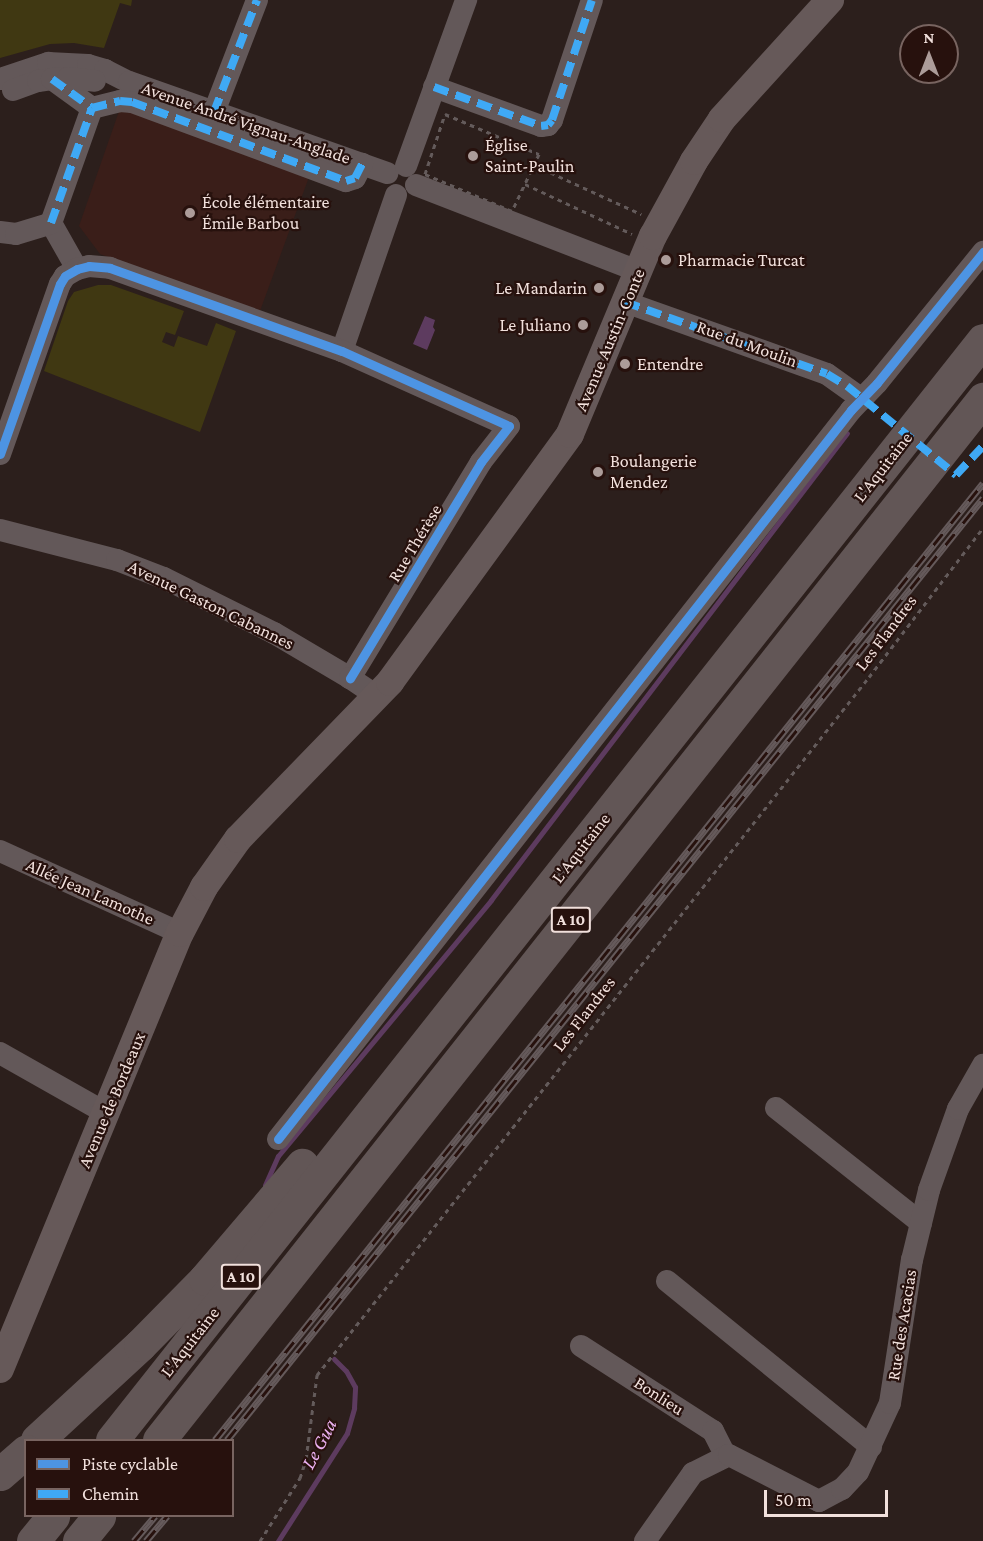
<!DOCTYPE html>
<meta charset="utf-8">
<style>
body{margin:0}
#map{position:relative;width:983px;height:1541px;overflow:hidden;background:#2c1f1c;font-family:"Crimson Pro",serif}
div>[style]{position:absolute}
.built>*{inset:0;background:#3a1e19}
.green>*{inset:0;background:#403812}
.water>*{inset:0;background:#5d3b5f}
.stream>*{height:5px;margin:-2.5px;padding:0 2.5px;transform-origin:2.5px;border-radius:2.5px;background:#5d3b5f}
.path>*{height:3px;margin-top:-1.5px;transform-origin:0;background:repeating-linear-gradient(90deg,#645b5b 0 4.5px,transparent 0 9px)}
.minor>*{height:22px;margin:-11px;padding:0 11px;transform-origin:11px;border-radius:11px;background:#635859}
.major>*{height:28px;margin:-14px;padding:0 14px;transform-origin:14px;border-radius:14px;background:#665959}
.highway>*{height:33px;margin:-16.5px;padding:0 16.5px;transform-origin:16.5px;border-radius:16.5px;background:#625656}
.rail>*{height:7px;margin-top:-3.5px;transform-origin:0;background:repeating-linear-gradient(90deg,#27110d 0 14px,#655a5b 0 28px);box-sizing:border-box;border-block:2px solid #655a5b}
.quiet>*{height:8px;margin-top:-4px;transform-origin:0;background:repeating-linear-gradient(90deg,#3fa9f5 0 15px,transparent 0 23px)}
.cycleway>*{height:9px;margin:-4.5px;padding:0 4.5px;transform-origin:4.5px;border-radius:4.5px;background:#4d94e3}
.dots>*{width:16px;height:16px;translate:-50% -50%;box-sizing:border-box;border:3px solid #27110d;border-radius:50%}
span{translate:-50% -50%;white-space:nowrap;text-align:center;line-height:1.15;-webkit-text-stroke:4.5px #27110d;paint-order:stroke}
.shield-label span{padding:2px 4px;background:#27110d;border:2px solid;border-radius:4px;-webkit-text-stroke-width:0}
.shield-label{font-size:16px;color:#f1e0dc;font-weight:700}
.street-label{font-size:18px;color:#f1e0dc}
.poi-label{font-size:18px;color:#f1e0dc}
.left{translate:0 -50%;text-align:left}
.right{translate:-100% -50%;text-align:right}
.water-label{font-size:20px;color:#ebb0f0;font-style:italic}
.legend{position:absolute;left:24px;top:1439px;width:210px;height:78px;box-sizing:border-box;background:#27110d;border:2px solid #786460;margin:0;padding:8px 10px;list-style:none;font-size:18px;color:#f1e0dc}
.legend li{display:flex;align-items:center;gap:12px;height:30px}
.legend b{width:30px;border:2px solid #786460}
.north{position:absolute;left:899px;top:24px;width:60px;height:60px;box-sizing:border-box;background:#27110d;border:2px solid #786460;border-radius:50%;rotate:0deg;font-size:16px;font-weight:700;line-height:24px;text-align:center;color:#f1e0dc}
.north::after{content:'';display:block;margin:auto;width:21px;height:27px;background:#ac9c99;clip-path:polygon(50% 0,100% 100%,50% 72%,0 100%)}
.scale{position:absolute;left:764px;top:1490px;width:124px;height:27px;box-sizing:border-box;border:3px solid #f1e0dc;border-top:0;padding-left:8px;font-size:18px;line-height:21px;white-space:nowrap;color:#f1e0dc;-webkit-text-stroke:4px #27110d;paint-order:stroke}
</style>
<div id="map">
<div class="built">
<i style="clip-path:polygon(124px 97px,313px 166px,260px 311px,100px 254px,79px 226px)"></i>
</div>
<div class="green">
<i style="clip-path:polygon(0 0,132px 0,131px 6px,120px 3px,104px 48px,74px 43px,50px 44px,0 58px)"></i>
<i style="clip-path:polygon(98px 285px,111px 285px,184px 311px,175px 335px,166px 332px,162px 342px,174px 347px,178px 336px,207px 346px,216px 323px,236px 331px,200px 432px,44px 371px,68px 301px,74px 292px)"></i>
</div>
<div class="water">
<i style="clip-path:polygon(425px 316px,435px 320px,433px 327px,435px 330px,427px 350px,413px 344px)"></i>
</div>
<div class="stream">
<i style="left:265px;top:1185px;width:32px;rotate:-66deg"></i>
<i style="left:278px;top:1156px;width:333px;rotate:-50.2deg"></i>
<i style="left:491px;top:900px;width:587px;rotate:-52.68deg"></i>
<i style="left:278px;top:1541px;width:128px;rotate:-57.4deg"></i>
<i style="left:347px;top:1433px;width:26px;rotate:-74deg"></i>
<i style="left:354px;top:1408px;width:21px;rotate:-87deg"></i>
<i style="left:355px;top:1387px;width:18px;rotate:-119deg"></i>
<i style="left:346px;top:1371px;width:17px;rotate:-135deg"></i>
</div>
<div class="path">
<i style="left:445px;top:114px;width:102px;rotate:23.1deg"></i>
<i style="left:539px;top:154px;width:63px;rotate:115.3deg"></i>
<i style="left:512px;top:211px;width:95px;rotate:-157deg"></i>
<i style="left:425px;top:174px;width:63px;rotate:-71.6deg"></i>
<i style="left:534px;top:165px;width:118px;rotate:24.6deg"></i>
<i style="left:525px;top:184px;width:118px;rotate:25deg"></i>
<i style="left:260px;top:1541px;width:75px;rotate:-57.6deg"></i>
<i style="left:300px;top:1478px;width:20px;rotate:-72deg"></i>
<i style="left:306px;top:1459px;width:85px;rotate:-82.5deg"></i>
<i style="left:317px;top:1375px;width:890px;rotate:-51.66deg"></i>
<i style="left:869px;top:677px;width:188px;rotate:-52.6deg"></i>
</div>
<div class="minor">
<i style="left:0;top:79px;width:51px;rotate:-18.4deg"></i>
<i style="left:48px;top:63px;width:40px;rotate:2.9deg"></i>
<i style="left:88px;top:65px;width:18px;rotate:16deg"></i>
<i style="left:105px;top:70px;width:27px;rotate:27deg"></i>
<i style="left:129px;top:82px;width:274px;rotate:19.4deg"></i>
<i style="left:52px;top:79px;width:49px;rotate:35.9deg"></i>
<i style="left:434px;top:87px;width:114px;rotate:20deg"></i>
<i style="left:541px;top:126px;width:7px;rotate:-8deg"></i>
<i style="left:548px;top:125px;width:6px;rotate:-51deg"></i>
<i style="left:552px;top:120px;width:126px;rotate:-71.6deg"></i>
<i style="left:13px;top:90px;width:27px;rotate:-20deg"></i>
<i style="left:38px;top:81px;width:14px;rotate:-8deg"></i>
<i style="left:52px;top:79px;width:16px;rotate:-4deg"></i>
<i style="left:68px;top:78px;width:27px;rotate:6deg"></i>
<i style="left:92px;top:108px;width:29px;rotate:-14deg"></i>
<i style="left:120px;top:101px;width:12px;rotate:5deg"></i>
<i style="left:132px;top:102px;width:228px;rotate:20.3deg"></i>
<i style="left:346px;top:181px;width:9px;rotate:-18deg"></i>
<i style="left:355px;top:178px;width:16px;rotate:-63deg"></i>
<i style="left:214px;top:112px;width:120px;rotate:-69deg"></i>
<i style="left:406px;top:166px;width:177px;rotate:-70.1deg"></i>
<i style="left:416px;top:185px;width:238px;rotate:21.2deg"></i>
<i style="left:51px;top:223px;width:122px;rotate:-70.4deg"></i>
<i style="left:51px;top:223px;width:53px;rotate:60.5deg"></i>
<i style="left:0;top:232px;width:16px;rotate:7deg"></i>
<i style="left:16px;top:234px;width:37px;rotate:-17deg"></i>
<i style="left:625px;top:302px;width:214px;rotate:19.6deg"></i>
<i style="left:827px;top:374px;width:43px;rotate:35.5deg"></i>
<i style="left:342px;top:351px;width:165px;rotate:-70.9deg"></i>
<i style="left:0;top:454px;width:180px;rotate:-70.6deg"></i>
<i style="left:60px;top:284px;width:9px;rotate:-58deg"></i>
<i style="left:65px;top:276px;width:14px;rotate:-30deg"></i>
<i style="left:77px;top:269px;width:12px;rotate:-14deg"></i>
<i style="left:89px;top:266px;width:21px;rotate:5deg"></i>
<i style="left:110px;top:268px;width:246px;rotate:19.7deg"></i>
<i style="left:342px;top:351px;width:183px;rotate:24.2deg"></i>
<i style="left:509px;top:426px;width:46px;rotate:127.9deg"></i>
<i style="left:481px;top:462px;width:253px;rotate:121.2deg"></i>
<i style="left:0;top:530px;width:121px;rotate:14.4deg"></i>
<i style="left:117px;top:560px;width:50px;rotate:21deg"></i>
<i style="left:164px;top:578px;width:123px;rotate:26.6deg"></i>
<i style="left:274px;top:633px;width:88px;rotate:30.6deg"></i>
<i style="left:350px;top:678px;width:32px;rotate:34deg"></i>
<i style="left:0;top:851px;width:198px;rotate:24.5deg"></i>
<i style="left:0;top:1053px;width:122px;rotate:29.5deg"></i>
<i style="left:776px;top:1108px;width:185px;rotate:38.4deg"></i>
<i style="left:278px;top:1139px;width:927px;rotate:-51.83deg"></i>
<i style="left:851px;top:410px;width:37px;rotate:-46deg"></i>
<i style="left:877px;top:383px;width:169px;rotate:-51deg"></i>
<i style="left:667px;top:1281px;width:263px;rotate:39.1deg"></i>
<i style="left:581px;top:1346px;width:157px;rotate:32.8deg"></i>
<i style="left:713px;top:1431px;width:28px;rotate:63deg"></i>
<i style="left:645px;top:1541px;width:83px;rotate:-54.8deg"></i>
<i style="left:693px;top:1473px;width:40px;rotate:-26.6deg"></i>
<i style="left:729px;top:1455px;width:101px;rotate:27.1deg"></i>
<i style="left:819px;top:1501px;width:26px;rotate:-28deg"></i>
<i style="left:842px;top:1489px;width:23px;rotate:-47deg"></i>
<i style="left:858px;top:1472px;width:76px;rotate:-65.1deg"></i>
<i style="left:890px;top:1403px;width:145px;rotate:-81.3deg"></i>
<i style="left:912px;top:1260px;width:72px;rotate:-76.3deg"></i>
<i style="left:929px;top:1190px;width:86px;rotate:-70.3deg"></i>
<i style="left:958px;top:1109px;width:51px;rotate:-60.4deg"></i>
</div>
<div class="major">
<i style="left:0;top:1369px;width:472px;rotate:-67.6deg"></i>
<i style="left:180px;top:933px;width:52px;rotate:-62.4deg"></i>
<i style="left:204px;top:887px;width:59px;rotate:-54.7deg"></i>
<i style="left:238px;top:839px;width:219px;rotate:-45.9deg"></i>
<i style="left:390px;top:682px;width:306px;rotate:-54deg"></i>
<i style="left:570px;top:434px;width:215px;rotate:-67.3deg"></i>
<i style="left:653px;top:236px;width:85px;rotate:-61.3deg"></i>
<i style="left:694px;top:161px;width:50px;rotate:-56.3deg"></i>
<i style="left:722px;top:119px;width:161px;rotate:-47.8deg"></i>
</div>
<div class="highway">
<i style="left:37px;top:1440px;width:140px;rotate:-42.7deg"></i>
<i style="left:140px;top:1345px;width:93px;rotate:-45.4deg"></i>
<i style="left:205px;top:1279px;width:150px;rotate:-49.6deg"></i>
<i style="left:112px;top:1440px;width:1403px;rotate:-51.63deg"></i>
<i style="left:159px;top:1440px;width:1328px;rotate:-51.64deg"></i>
<i style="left:0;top:1474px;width:35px;rotate:-41deg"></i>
<i style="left:33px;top:1541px;width:32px;rotate:-51deg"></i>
<i style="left:79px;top:1541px;width:32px;rotate:-51deg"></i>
</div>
<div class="rail">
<i style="left:215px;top:1440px;width:1227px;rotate:-51.25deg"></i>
<i style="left:227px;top:1440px;width:1208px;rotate:-51.25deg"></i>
<i style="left:134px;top:1541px;width:33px;rotate:-50deg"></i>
<i style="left:146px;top:1541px;width:33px;rotate:-50deg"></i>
</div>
<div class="quiet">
<i style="left:52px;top:79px;width:49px;rotate:35.9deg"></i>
<i style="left:434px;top:87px;width:114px;rotate:20deg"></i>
<i style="left:541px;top:126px;width:7px;rotate:-8deg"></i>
<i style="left:548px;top:125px;width:6px;rotate:-51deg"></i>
<i style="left:552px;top:120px;width:126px;rotate:-71.6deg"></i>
<i style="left:92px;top:108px;width:29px;rotate:-14deg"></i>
<i style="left:120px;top:101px;width:12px;rotate:5deg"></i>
<i style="left:132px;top:102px;width:228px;rotate:20.3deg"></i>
<i style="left:346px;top:181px;width:9px;rotate:-18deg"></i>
<i style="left:355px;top:178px;width:16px;rotate:-63deg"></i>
<i style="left:214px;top:112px;width:120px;rotate:-69deg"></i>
<i style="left:51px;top:223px;width:122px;rotate:-70.4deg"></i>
<i style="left:625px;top:302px;width:214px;rotate:19.6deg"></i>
<i style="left:827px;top:374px;width:23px;rotate:31deg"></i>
<i style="left:847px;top:386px;width:141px;rotate:39.2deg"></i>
<i style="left:956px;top:475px;width:40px;rotate:-47deg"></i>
</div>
<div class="cycleway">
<i style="left:0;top:454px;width:180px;rotate:-70.6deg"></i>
<i style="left:60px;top:284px;width:9px;rotate:-58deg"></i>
<i style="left:65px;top:276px;width:14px;rotate:-30deg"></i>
<i style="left:77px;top:269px;width:12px;rotate:-14deg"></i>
<i style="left:89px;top:266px;width:21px;rotate:5deg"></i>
<i style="left:110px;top:268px;width:246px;rotate:19.7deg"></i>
<i style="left:342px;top:351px;width:183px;rotate:24.2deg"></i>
<i style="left:509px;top:426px;width:46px;rotate:127.9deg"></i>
<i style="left:481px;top:462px;width:253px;rotate:121.2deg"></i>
<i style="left:278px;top:1139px;width:927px;rotate:-51.83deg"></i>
<i style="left:851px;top:410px;width:37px;rotate:-46deg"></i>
<i style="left:877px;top:383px;width:169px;rotate:-51deg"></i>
</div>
<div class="dots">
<i style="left:473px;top:156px;background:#ac9c99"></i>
<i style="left:190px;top:213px;background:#ac9c99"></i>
<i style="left:666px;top:260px;background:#ac9c99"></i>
<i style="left:599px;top:288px;background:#ac9c99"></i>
<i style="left:583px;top:325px;background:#ac9c99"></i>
<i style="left:625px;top:364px;background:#ac9c99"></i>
<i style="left:598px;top:472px;background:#ac9c99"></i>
</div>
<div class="shield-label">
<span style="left:571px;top:920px">A 10</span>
<span style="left:241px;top:1277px">A 10</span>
</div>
<div class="street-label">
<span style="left:246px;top:123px;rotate:19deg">Avenue André Vignau-Anglade</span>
<span style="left:610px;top:340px;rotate:-67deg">Avenue Austin-Conte</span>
<span style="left:747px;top:344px;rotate:20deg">Rue du Moulin</span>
<span style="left:883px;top:467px;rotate:-52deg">L'Aquitaine</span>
<span style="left:415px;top:543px;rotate:-59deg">Rue Thérèse</span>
<span style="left:211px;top:605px;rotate:26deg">Avenue Gaston Cabannes</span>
<span style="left:886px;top:633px;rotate:-53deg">Les Flandres</span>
<span style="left:581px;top:848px;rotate:-52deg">L'Aquitaine</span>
<span style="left:90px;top:892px;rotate:24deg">Allée Jean Lamothe</span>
<span style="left:584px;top:1014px;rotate:-52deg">Les Flandres</span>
<span style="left:112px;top:1100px;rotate:-67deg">Avenue de Bordeaux</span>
<span style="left:902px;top:1325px;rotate:-81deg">Rue des Acacias</span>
<span style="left:190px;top:1342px;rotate:-52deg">L'Aquitaine</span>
<span style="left:659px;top:1396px;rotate:33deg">Bonlieu</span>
</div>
<div class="poi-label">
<span class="left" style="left:485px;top:156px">Église<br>Saint-Paulin</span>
<span class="left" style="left:202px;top:213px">École élémentaire<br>Émile Barbou</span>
<span class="left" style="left:678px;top:260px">Pharmacie Turcat</span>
<span class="right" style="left:587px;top:288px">Le Mandarin</span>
<span class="right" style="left:571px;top:325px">Le Juliano</span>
<span class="left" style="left:637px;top:364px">Entendre</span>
<span class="left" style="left:610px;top:472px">Boulangerie<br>Mendez</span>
</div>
<div class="water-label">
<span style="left:319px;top:1444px;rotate:-62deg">Le Gua</span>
</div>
<ul class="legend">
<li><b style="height:8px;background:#4d94e3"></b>Piste cyclable</li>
<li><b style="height:8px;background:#3fa9f5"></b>Chemin</li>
</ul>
<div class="north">N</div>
<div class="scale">50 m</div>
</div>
